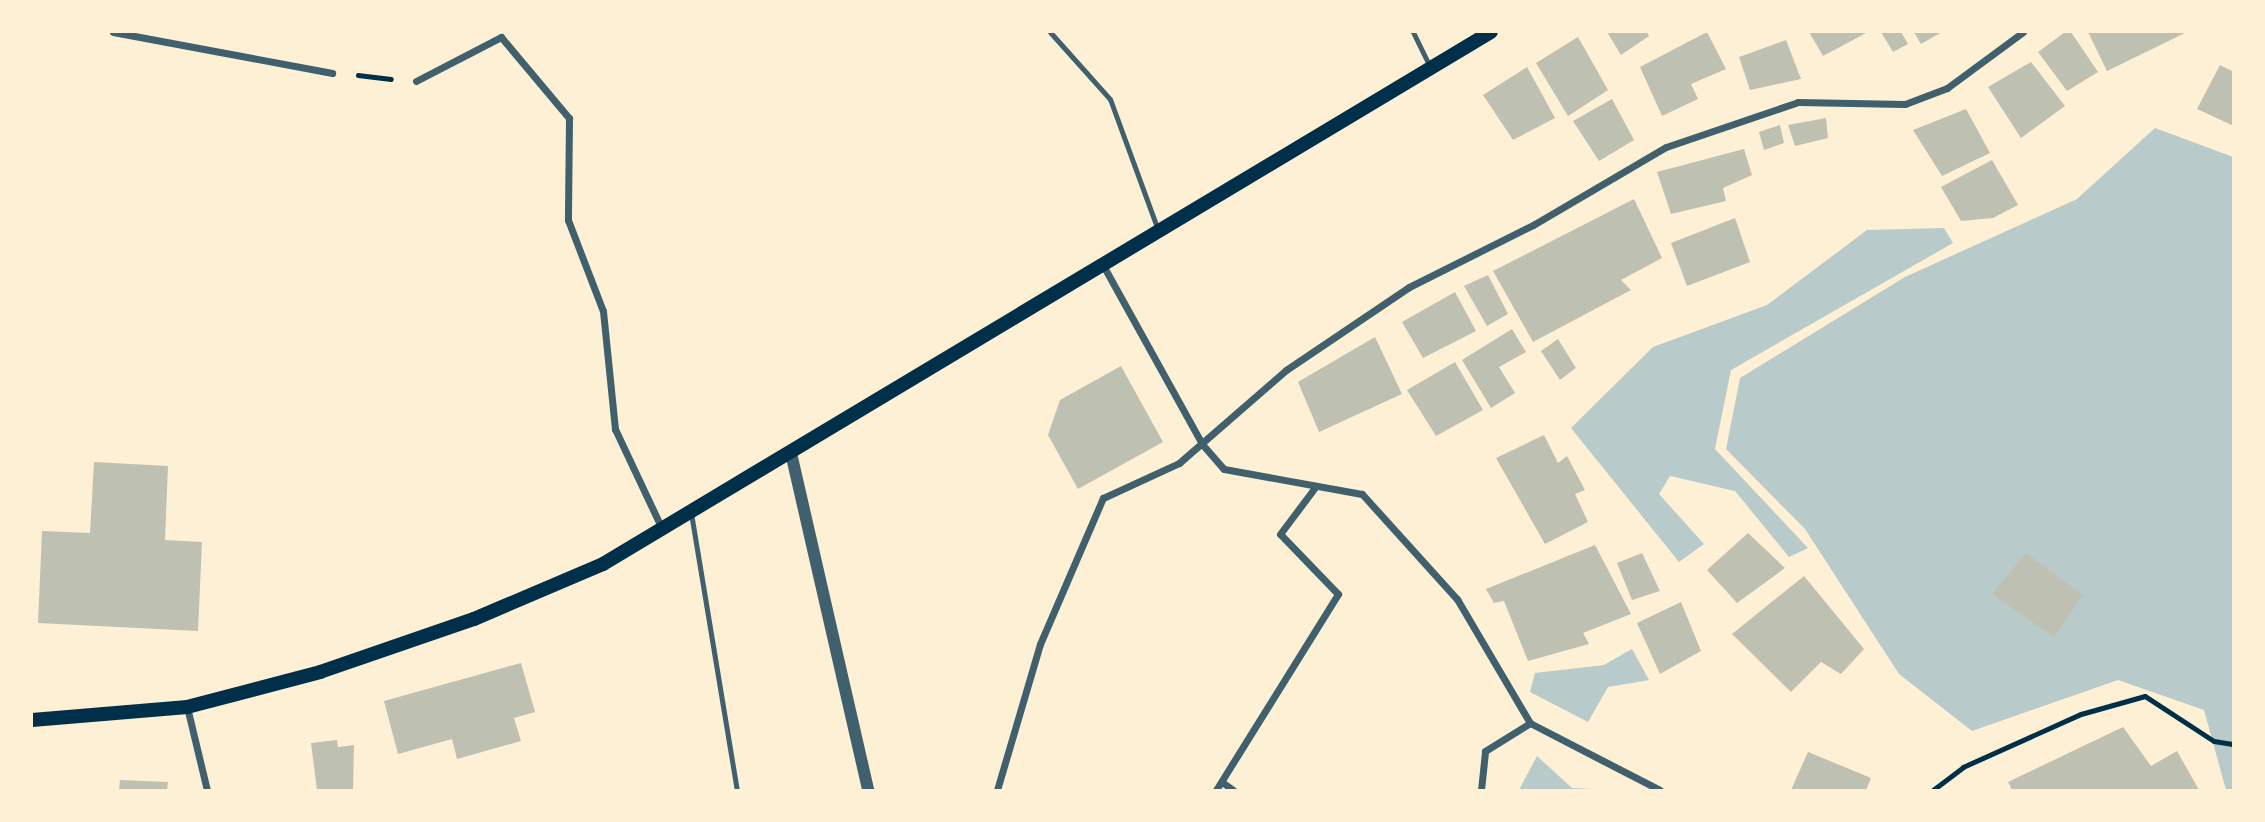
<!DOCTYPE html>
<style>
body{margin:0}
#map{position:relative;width:2265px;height:822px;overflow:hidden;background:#fdf0d5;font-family:Literata,serif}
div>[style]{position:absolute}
.green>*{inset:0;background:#b9caca}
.building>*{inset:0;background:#bec0b2}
.path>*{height:4.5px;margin:-2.25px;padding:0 2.25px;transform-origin:2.25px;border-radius:2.25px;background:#003049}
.service>*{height:5px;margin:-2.5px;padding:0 2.5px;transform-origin:2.5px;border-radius:2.5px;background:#3f606c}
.minor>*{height:7px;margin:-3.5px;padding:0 3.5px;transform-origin:3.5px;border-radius:3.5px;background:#3f606c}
.tertiary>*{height:12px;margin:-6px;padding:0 6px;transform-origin:6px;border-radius:6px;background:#3f606c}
.secondary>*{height:14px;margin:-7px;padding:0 7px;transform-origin:7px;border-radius:7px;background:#003049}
span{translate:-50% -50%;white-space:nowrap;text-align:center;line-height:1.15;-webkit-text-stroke:5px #fdf0d5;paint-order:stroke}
.frame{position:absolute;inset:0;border:33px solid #fdf0d5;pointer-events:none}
</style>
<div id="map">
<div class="green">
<i style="clip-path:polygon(2155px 128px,2233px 157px,2233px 790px,2226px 790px,2204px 710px,2118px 680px,1972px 731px,1899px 674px,1805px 529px,1726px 449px,1740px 378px,1905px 277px,2077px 199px)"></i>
<i style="clip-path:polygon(1944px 228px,1953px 243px,1731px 370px,1715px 449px,1808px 548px,1789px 557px,1735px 491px,1670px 476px,1659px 494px,1704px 544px,1679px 562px,1571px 428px,1653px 347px,1767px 305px,1867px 230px)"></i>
<i style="clip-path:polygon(1632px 649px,1649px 680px,1608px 687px,1588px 722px,1530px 692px,1535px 673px,1604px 665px)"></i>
<i style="clip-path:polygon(1537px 756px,1572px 788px,1615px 790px,1519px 790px)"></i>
</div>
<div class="building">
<i style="clip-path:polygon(1607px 32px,1647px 32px,1649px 36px,1621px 55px)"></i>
<i style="clip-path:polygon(1707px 32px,1726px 69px,1691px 84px,1698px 99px,1662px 116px,1640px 67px)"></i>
<i style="clip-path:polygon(1809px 32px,1868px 32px,1823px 56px)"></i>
<i style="clip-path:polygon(1881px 32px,1901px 32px,1908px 44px,1893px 52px)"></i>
<i style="clip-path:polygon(1914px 32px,1942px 32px,1921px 44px)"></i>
<i style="clip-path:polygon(2065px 32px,2071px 32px,2098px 72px,2067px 91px,2038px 52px)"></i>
<i style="clip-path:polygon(2088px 32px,2187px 32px,2107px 71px)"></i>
<i style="clip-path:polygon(1578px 37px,1608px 90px,1568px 116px,1536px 63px)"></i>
<i style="clip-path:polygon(1786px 40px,1801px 79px,1750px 90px,1739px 57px)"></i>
<i style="clip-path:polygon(2031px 62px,2065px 106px,2021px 138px,1988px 87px)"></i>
<i style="clip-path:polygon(2220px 65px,2234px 72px,2234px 126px,2197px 109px)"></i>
<i style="clip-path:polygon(1527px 67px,1555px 118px,1513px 140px,1483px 95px)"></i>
<i style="clip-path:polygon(1612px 99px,1634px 140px,1599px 161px,1573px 121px)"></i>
<i style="clip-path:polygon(1966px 109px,1990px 153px,1942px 176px,1913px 130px)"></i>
<i style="clip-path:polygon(1826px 118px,1828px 138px,1795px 146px,1788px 125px)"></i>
<i style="clip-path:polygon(1780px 125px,1784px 143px,1764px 150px,1759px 132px)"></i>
<i style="clip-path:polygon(1744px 149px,1752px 175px,1723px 188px,1726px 201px,1671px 214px,1657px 172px)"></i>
<i style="clip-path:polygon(1992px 160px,2018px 205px,1993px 218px,1961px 221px,1941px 187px)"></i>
<i style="clip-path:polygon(1634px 199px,1662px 258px,1621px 280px,1631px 290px,1533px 342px,1493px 271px)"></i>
<i style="clip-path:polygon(1735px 218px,1750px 262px,1687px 286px,1671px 243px)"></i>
<i style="clip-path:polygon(1488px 275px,1508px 314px,1487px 326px,1464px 286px)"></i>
<i style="clip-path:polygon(1455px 292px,1476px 331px,1423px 358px,1402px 322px)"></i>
<i style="clip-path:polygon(1512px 329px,1526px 352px,1499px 367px,1515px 393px,1491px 408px,1462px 360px)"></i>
<i style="clip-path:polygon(1375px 337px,1402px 394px,1319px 432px,1298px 382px)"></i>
<i style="clip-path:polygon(1558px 339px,1576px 368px,1560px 380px,1541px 351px)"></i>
<i style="clip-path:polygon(1455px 362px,1483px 410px,1436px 436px,1407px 390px)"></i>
<i style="clip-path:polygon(1121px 366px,1163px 442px,1078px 489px,1048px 435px,1060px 400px)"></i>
<i style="clip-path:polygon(1544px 435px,1558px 463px,1567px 456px,1585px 490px,1575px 494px,1588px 522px,1545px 544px,1496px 458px)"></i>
<i style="clip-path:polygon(94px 462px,168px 466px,165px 540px,202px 542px,198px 631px,38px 623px,42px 531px,90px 533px)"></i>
<i style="clip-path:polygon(1748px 533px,1785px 568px,1737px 603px,1707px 570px)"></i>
<i style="clip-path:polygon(1595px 545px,1631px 614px,1583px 633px,1589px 644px,1528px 661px,1504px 601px,1494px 603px,1486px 589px)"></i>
<i style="clip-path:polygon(1642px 553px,1660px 591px,1632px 600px,1617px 563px)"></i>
<i style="clip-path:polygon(2026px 553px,2083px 595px,2054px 637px,1992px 594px)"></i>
<i style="clip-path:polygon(1804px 576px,1864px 649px,1841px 674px,1821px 662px,1791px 692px,1732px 634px)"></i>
<i style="clip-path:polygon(1681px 602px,1701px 651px,1660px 674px,1637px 623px)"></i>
<i style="clip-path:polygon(521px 663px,535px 712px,514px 718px,521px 741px,457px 759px,452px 739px,398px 754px,384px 701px)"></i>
<i style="clip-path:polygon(2123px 727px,2151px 766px,2177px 751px,2199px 790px,2012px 790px,2008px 782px)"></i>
<i style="clip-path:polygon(337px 740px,338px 747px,354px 745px,353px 790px,317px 790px,311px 743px)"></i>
<i style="clip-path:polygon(1808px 752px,1871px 778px,1866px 790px,1791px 790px)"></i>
<i style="clip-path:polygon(120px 780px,168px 782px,167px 790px,119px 790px)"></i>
</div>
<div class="path">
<i style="left:358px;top:75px;width:33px;rotate:7deg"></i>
<i style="left:1933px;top:790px;width:38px;rotate:-37deg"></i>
<i style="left:1963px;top:767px;width:129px;rotate:-24.2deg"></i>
<i style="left:2081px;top:714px;width:66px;rotate:-15.7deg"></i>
<i style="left:2145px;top:696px;width:82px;rotate:33.1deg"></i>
<i style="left:2214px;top:741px;width:20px;rotate:9deg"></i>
</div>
<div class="service">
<i style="left:1050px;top:32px;width:90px;rotate:48.2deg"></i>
<i style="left:1110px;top:99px;width:140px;rotate:69.9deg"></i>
<i style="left:1413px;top:32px;width:37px;rotate:64deg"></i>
<i style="left:691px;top:513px;width:281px;rotate:80.6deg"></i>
</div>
<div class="minor">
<i style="left:113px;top:32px;width:223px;rotate:10.6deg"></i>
<i style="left:416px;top:81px;width:96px;rotate:-27.4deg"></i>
<i style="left:501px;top:37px;width:106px;rotate:50deg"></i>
<i style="left:569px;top:118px;width:102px;rotate:90.6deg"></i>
<i style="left:568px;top:220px;width:97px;rotate:69deg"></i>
<i style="left:603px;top:311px;width:119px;rotate:84.2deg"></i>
<i style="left:615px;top:429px;width:110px;rotate:64.8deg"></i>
<i style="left:1104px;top:267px;width:202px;rotate:61deg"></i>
<i style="left:1202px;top:444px;width:33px;rotate:49deg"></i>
<i style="left:1224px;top:469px;width:140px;rotate:10.3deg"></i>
<i style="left:1362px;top:494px;width:142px;rotate:47.9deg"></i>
<i style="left:1457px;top:599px;width:144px;rotate:59.5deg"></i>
<i style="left:1530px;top:723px;width:146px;rotate:27.3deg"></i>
<i style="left:187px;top:707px;width:85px;rotate:76.5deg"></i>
<i style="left:1222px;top:782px;width:14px;rotate:36deg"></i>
<i style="left:997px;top:790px;width:152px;rotate:-73.6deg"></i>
<i style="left:1040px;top:644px;width:159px;rotate:-66.7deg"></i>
<i style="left:1103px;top:498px;width:84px;rotate:-24.7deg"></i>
<i style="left:1179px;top:463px;width:142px;rotate:-41deg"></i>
<i style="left:1286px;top:370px;width:148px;rotate:-34deg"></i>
<i style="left:1409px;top:287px;width:139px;rotate:-26.6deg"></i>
<i style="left:1533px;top:225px;width:154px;rotate:-30.4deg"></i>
<i style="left:1666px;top:147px;width:139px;rotate:-18.8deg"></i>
<i style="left:1798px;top:102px;width:107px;rotate:1.1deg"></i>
<i style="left:1905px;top:104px;width:45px;rotate:-20.9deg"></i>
<i style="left:1947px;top:88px;width:94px;rotate:-36.4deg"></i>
<i style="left:1216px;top:790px;width:231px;rotate:-58.1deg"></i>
<i style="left:1338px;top:594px;width:83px;rotate:-134deg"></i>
<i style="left:1280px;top:534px;width:60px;rotate:-53.1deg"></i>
<i style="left:1481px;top:790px;width:39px;rotate:-84deg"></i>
<i style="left:1485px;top:751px;width:53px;rotate:-31.9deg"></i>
</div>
<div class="tertiary">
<i style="left:791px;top:453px;width:346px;rotate:77.1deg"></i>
</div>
<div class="secondary">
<i style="left:32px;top:720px;width:156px;rotate:-4.8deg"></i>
<i style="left:187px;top:707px;width:138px;rotate:-14.7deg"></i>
<i style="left:320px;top:672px;width:163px;rotate:-19deg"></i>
<i style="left:474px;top:619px;width:140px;rotate:-23.1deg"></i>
<i style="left:603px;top:564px;width:1035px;rotate:-30.93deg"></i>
</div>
<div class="frame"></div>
</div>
